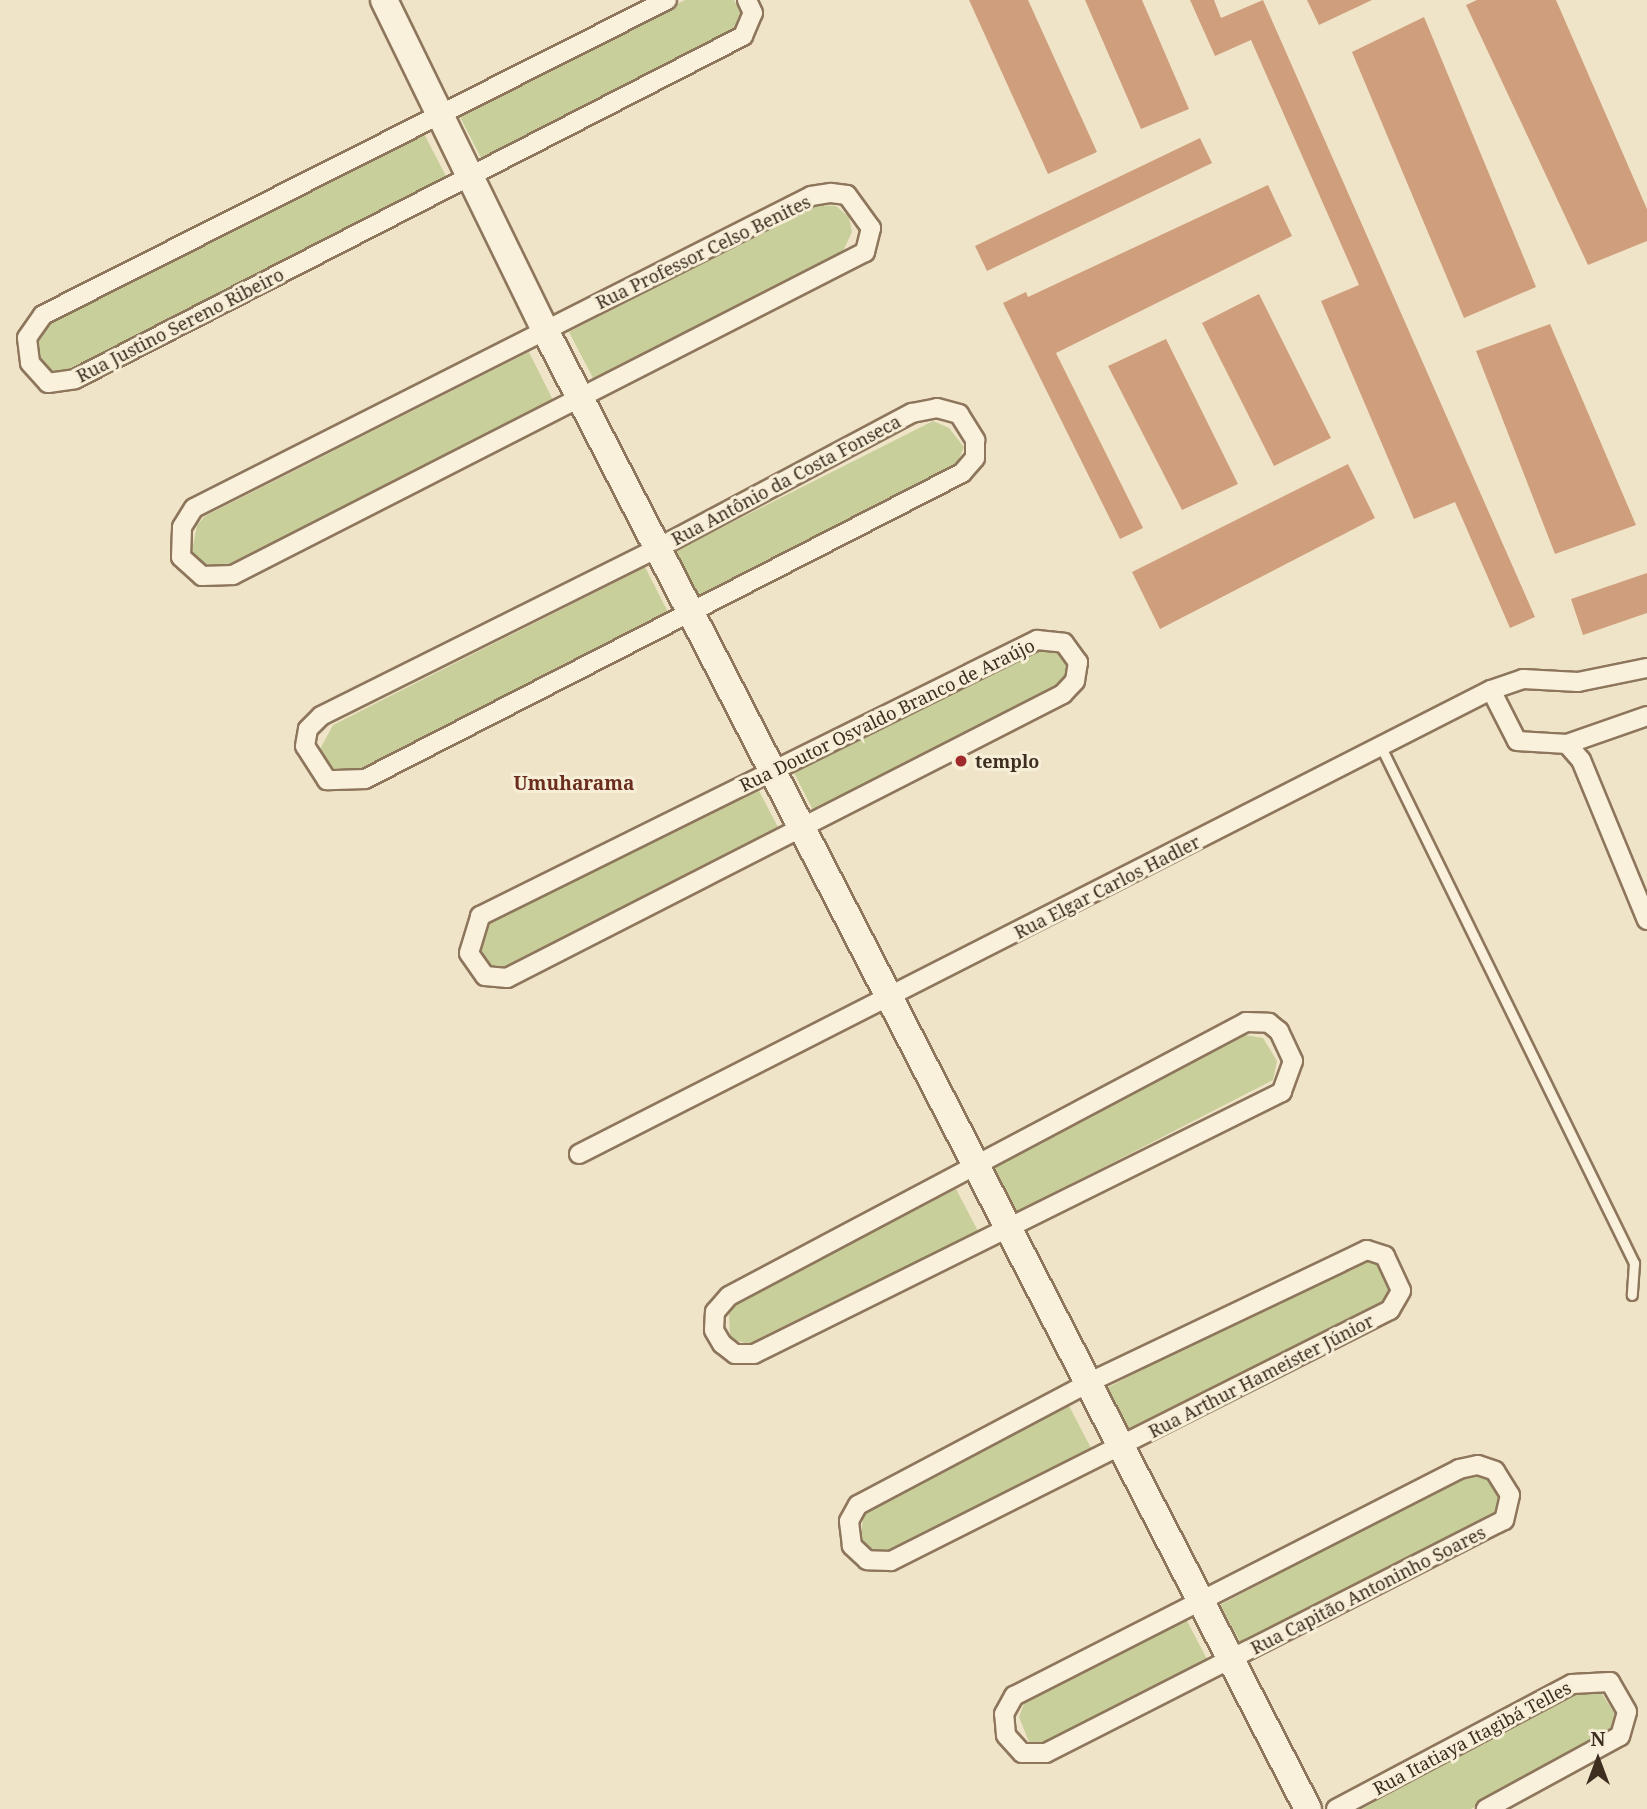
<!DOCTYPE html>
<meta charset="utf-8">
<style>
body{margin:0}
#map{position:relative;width:1647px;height:1809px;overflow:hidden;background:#f0e4c8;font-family:"Noto Serif",serif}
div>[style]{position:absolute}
.green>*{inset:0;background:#c9cf9b}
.building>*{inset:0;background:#cf9f7d}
.roads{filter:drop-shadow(2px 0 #8d765c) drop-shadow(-2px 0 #8d765c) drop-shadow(0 2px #8d765c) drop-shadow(0 -2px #8d765c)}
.lane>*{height:9px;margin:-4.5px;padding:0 4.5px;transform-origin:4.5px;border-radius:4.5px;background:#faf1dc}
.street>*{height:18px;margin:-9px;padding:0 9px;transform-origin:9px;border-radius:9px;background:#faf1dc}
.secondary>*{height:26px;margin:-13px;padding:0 13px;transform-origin:13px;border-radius:13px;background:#faf1dc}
.dots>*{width:19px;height:19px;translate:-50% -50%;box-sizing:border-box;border:4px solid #f7eed8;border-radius:50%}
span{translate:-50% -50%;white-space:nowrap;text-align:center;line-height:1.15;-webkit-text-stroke:6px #f7eed8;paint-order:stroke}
.street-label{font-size:18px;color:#3d2e20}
.poi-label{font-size:18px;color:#3d2e20;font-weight:700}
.left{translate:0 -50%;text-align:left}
.neighbourhood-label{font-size:19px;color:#6b2e1e;font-weight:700}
.north{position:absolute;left:1563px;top:1725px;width:70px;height:70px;-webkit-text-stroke:5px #f7eed8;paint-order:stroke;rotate:0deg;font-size:19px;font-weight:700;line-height:28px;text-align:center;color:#3d2e20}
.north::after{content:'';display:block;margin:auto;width:24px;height:32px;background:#3d2e20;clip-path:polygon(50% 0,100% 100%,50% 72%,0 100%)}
</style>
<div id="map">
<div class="green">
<i style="clip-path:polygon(685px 0,734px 0,742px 15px,733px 32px,482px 160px,459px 115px)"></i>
<i style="clip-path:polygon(422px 130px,447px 178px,74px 372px,50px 371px,35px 361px,37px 342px,51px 323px)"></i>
<i style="clip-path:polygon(816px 205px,836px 206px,849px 217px,852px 232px,843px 251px,594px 380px,569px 332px)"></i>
<i style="clip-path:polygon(529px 352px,554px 402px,230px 566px,204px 568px,192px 551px,197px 525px,205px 516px)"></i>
<i style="clip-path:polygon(933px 421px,949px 428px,964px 447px,954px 471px,697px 604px,671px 553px)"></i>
<i style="clip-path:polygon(645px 567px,670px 616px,361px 772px,331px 770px,318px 753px,333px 725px)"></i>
<i style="clip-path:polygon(1037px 646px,1060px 649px,1073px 663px,1069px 677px,1057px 691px,816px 816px,794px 773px)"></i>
<i style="clip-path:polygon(756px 785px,780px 831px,505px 970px,487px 967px,477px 951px,477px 933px,491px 920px)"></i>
<i style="clip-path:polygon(1245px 1035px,1263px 1038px,1277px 1061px,1273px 1080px,1015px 1213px,991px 1167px)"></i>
<i style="clip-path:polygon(956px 1189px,979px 1233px,757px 1346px,730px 1339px,729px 1313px,739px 1300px)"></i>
<i style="clip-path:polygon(1358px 1255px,1377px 1258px,1390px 1281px,1386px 1300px,1129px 1435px,1105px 1389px)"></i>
<i style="clip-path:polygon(1069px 1406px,1092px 1450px,892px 1553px,871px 1553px,860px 1541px,864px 1512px)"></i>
<i style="clip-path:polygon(1472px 1472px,1489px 1476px,1502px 1498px,1495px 1519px,1243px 1647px,1220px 1605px)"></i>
<i style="clip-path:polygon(1186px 1619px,1208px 1661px,1043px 1745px,1029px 1742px,1019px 1717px,1025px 1701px)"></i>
<i style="clip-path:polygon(1582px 1689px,1600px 1691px,1615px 1714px,1611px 1733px,1471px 1809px,1362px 1809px)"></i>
</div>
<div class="building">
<i style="clip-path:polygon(969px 0,1028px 0,1097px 152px,1048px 174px)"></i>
<i style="clip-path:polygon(1085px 0,1142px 0,1189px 109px,1141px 129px)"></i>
<i style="clip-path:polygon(1190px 0,1214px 0,1221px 18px,1263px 0,1535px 617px,1510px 628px,1455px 502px,1414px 519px,1321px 301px,1359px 285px,1251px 40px,1215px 56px)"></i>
<i style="clip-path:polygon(1307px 0,1372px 0,1319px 25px)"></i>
<i style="clip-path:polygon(1477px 0,1556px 0,1647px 209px,1647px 241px,1588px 265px,1466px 5px)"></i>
<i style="clip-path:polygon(1424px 17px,1536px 287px,1464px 318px,1352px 52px)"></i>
<i style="clip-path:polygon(1200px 138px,1212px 163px,987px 271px,975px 246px)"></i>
<i style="clip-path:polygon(1268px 185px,1292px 236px,1056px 353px,1143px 528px,1120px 539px,1003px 303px,1026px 292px,1028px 297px)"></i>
<i style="clip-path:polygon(1259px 294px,1331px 438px,1274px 466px,1202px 323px)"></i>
<i style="clip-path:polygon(1550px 324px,1636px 525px,1555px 554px,1476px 351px)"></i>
<i style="clip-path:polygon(1166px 339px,1238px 484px,1182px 510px,1108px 366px)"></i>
<i style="clip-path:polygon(1348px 464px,1375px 518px,1160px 629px,1132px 572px)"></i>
<i style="clip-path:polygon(1647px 573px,1647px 613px,1583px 635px,1571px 599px)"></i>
</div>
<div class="roads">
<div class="lane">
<i style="left:1381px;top:747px;width:575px;rotate:63.88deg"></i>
<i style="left:1634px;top:1263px;width:32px;rotate:94deg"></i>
</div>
<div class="street">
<i style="left:667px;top:0;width:699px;rotate:153.22deg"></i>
<i style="left:43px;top:315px;width:28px;rotate:125deg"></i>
<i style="left:27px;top:338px;width:25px;rotate:83deg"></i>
<i style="left:30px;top:363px;width:27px;rotate:48deg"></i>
<i style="left:48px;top:383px;width:27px;rotate:-8deg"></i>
<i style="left:75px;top:379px;width:751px;rotate:-27.18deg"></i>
<i style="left:743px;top:36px;width:25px;rotate:-67deg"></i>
<i style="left:753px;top:13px;width:14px;rotate:-115deg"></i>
<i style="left:831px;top:193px;width:16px;rotate:7deg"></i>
<i style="left:847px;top:195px;width:41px;rotate:54deg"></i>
<i style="left:871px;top:228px;width:25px;rotate:104deg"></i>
<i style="left:865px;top:252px;width:710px;rotate:152.93deg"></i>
<i style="left:233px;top:575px;width:31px;rotate:178deg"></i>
<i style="left:202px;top:576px;width:28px;rotate:-138deg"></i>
<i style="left:181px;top:557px;width:30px;rotate:-88deg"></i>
<i style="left:182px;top:527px;width:22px;rotate:-58deg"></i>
<i style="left:194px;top:508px;width:691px;rotate:-26.82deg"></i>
<i style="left:811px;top:196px;width:20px;rotate:-9deg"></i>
<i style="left:937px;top:408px;width:23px;rotate:15deg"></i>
<i style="left:959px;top:414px;width:31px;rotate:58deg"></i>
<i style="left:975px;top:440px;width:18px;rotate:90deg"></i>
<i style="left:975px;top:458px;width:20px;rotate:131deg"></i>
<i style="left:962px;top:473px;width:671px;rotate:152.86deg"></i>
<i style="left:365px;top:779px;width:38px;rotate:178deg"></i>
<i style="left:327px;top:780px;width:40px;rotate:-122.9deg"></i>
<i style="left:305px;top:746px;width:17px;rotate:-80deg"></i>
<i style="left:308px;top:729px;width:18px;rotate:-45deg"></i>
<i style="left:321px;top:716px;width:377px;rotate:-26.5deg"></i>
<i style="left:658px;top:548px;width:288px;rotate:-28deg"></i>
<i style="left:912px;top:413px;width:25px;rotate:-11deg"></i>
<i style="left:1037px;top:640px;width:27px;rotate:6deg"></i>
<i style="left:1064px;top:643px;width:24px;rotate:54deg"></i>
<i style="left:1078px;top:662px;width:19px;rotate:99deg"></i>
<i style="left:1075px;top:681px;width:18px;rotate:133deg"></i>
<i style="left:1063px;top:694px;width:624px;rotate:152.94deg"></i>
<i style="left:507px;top:978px;width:22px;rotate:-175deg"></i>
<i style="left:485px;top:976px;width:28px;rotate:-125deg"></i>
<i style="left:469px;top:953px;width:39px;rotate:-73deg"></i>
<i style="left:480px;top:916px;width:622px;rotate:-26.36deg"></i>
<i style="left:1491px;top:690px;width:57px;rotate:63deg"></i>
<i style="left:1517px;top:741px;width:50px;rotate:3.4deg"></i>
<i style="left:1567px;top:744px;width:21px;rotate:49deg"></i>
<i style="left:1581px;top:760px;width:173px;rotate:67.6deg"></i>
<i style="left:1567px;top:744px;width:85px;rotate:-19.3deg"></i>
<i style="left:1246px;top:1022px;width:23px;rotate:2deg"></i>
<i style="left:1269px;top:1023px;width:13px;rotate:39deg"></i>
<i style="left:1279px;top:1031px;width:33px;rotate:65deg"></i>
<i style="left:1293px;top:1061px;width:33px;rotate:110deg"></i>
<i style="left:1282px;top:1092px;width:589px;rotate:153.61deg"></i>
<i style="left:754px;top:1354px;width:19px;rotate:180deg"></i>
<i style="left:735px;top:1354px;width:16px;rotate:-142deg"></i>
<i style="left:722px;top:1344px;width:16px;rotate:-120deg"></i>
<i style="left:714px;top:1330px;width:18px;rotate:-87deg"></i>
<i style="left:715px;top:1312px;width:21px;rotate:-49deg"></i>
<i style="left:729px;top:1296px;width:585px;rotate:-27.92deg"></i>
<i style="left:579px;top:1154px;width:1023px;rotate:-26.97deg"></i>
<i style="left:1491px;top:690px;width:34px;rotate:-19deg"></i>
<i style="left:1523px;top:679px;width:55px;rotate:3.1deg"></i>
<i style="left:1578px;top:682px;width:70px;rotate:-11.5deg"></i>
<i style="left:1367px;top:1250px;width:19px;rotate:18deg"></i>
<i style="left:1385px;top:1256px;width:38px;rotate:65deg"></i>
<i style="left:1401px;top:1291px;width:22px;rotate:120deg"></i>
<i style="left:1390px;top:1310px;width:559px;rotate:153.3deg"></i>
<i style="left:891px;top:1561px;width:24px;rotate:-178deg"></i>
<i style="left:867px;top:1560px;width:21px;rotate:-137deg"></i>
<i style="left:852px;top:1546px;width:25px;rotate:-97deg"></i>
<i style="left:849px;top:1521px;width:18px;rotate:-61deg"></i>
<i style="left:858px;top:1505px;width:260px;rotate:-27.9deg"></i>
<i style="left:1088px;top:1383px;width:309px;rotate:-25.5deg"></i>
<i style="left:1478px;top:1465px;width:18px;rotate:19deg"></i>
<i style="left:1495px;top:1471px;width:28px;rotate:58deg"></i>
<i style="left:1510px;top:1495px;width:26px;rotate:103deg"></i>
<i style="left:1504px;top:1520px;width:514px;rotate:153.04deg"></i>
<i style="left:1046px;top:1753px;width:24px;rotate:180deg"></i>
<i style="left:1022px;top:1753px;width:24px;rotate:-132deg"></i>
<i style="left:1006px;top:1735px;width:21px;rotate:-95deg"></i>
<i style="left:1004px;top:1714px;width:21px;rotate:-61deg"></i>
<i style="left:1014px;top:1696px;width:500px;rotate:-27deg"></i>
<i style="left:1459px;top:1469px;width:19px;rotate:-12deg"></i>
<i style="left:1336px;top:1809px;width:267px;rotate:-27.9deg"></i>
<i style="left:1572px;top:1684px;width:38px;rotate:-3deg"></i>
<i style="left:1610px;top:1682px;width:34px;rotate:60deg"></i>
<i style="left:1627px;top:1712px;width:25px;rotate:106deg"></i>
<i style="left:1620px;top:1736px;width:153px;rotate:151.4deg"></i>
</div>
<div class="secondary">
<i style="left:384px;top:0;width:367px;rotate:64deg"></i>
<i style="left:545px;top:330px;width:1664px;rotate:62.71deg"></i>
</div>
</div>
<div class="dots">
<i style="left:961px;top:761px;background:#9e2a2b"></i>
</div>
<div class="street-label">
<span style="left:703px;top:252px;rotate:-26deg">Rua Professor Celso Benites</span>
<span style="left:180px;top:325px;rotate:-27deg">Rua Justino Sereno Ribeiro</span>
<span style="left:786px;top:480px;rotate:-28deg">Rua Antônio da Costa Fonseca</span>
<span style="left:887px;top:715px;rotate:-26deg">Rua Doutor Osvaldo Branco de Araújo</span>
<span style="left:1107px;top:887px;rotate:-27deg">Rua Elgar Carlos Hadler</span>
<span style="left:1261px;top:1376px;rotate:-27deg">Rua Arthur Hameister Júnior</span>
<span style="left:1368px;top:1590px;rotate:-27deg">Rua Capitão Antoninho Soares</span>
<span style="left:1472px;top:1738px;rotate:-28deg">Rua Itatiaya Itagibá Telles</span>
</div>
<div class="poi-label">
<span class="left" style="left:975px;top:761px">templo</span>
</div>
<div class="neighbourhood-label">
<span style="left:574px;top:784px">Umuharama</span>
</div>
<div class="north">N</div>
</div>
